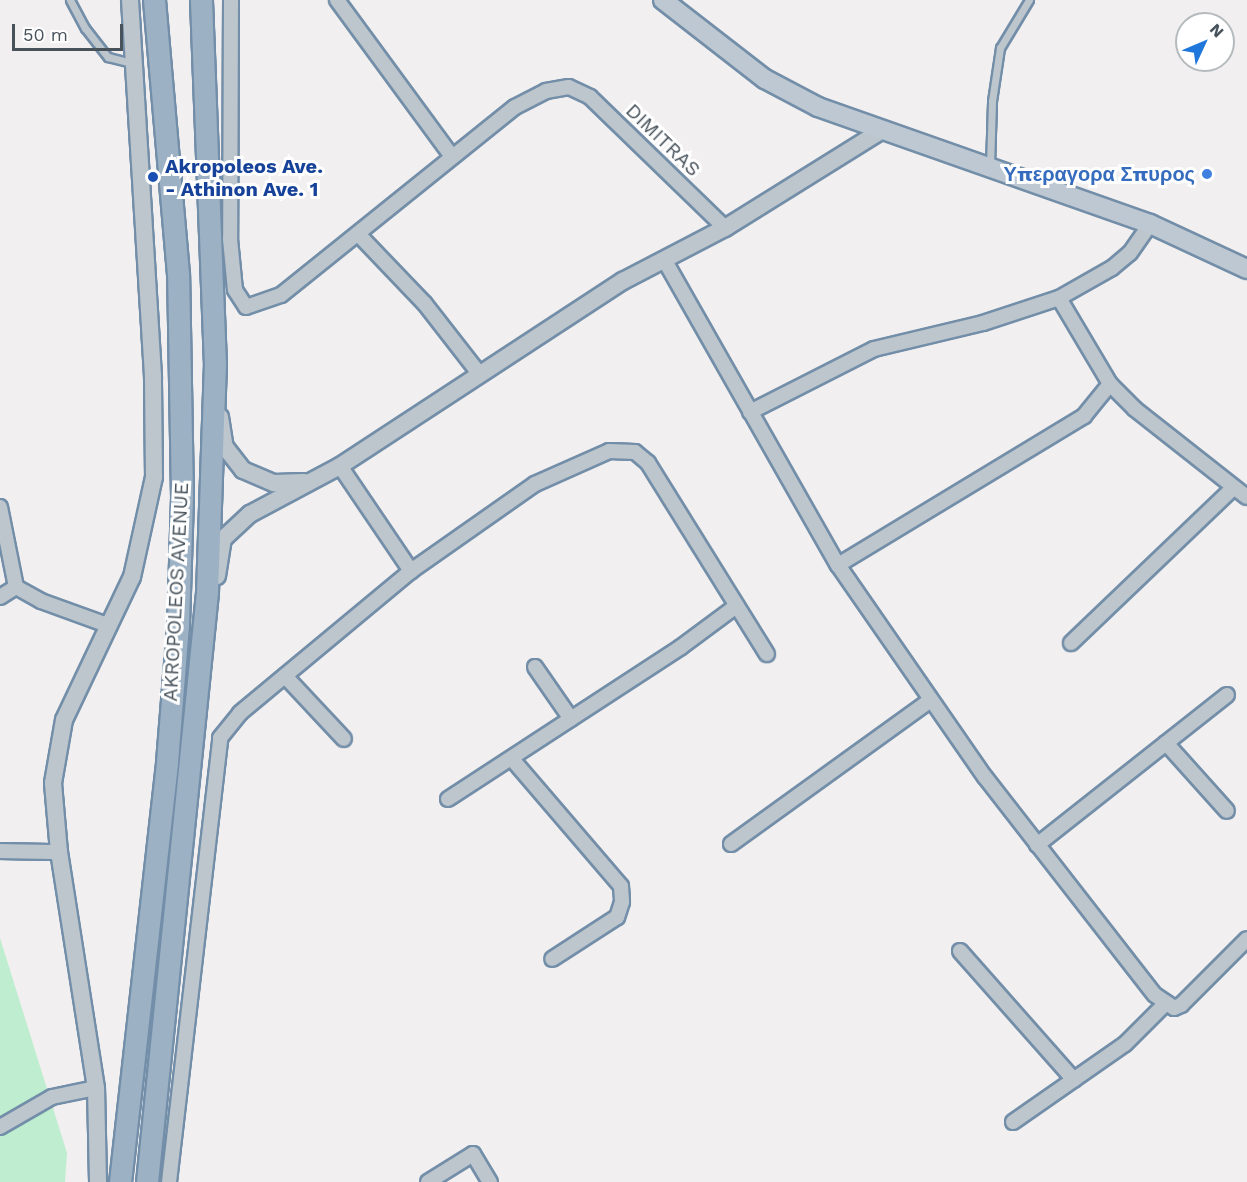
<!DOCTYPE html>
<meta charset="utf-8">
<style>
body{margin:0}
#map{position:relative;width:1247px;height:1182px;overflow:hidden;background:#f1efef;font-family:"Work Sans",sans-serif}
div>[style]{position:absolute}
.green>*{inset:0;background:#beedcf}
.roads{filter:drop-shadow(2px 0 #738ea8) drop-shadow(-2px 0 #738ea8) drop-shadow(0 2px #738ea8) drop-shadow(0 -2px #738ea8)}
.service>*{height:7px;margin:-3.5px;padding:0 3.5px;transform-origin:3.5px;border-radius:3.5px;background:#bdc6cd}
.minor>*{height:14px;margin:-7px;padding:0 7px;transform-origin:7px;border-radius:7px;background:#bdc6cd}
.tertiary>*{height:16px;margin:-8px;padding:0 8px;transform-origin:8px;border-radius:8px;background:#bdc6cd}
.secondary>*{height:18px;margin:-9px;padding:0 9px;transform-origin:9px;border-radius:9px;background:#bdc8d2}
.trunk>*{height:21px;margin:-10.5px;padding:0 10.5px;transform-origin:10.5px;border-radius:10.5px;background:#9cb1c4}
.dots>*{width:16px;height:16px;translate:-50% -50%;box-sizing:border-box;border:3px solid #fff;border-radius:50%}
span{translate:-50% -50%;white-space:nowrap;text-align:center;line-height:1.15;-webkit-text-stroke:6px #fff;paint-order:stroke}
.street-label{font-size:20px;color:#47525b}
.transit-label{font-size:20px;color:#164399;font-weight:700}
.left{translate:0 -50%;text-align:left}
.shop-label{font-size:20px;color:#366cbe;font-weight:700}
.right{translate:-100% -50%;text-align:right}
.north{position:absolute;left:1175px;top:12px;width:60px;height:60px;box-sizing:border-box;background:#fff;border:2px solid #b5babd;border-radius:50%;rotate:46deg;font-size:16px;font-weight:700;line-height:24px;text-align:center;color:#47525b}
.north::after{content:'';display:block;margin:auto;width:21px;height:27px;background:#1f77db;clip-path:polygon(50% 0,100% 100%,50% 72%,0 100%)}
.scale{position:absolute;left:12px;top:24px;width:111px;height:27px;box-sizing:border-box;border:3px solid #47525b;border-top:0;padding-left:8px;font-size:18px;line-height:21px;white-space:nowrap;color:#47525b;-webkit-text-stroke:4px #fff;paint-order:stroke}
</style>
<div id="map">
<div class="green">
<i style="clip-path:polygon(0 938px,67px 1153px,65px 1182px,0 1182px)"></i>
</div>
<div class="roads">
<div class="service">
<i style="left:70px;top:0;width:32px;rotate:62deg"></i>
<i style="left:85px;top:28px;width:37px;rotate:52deg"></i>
<i style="left:108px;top:57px;width:25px;rotate:14deg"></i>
<i style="left:990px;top:166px;width:65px;rotate:-88.2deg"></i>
<i style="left:992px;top:101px;width:54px;rotate:-81.4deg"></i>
<i style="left:1000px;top:48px;width:56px;rotate:-58.9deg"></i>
</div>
<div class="minor">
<i style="left:231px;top:0;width:239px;rotate:90.2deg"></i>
<i style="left:230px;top:239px;width:51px;rotate:84.4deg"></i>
<i style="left:235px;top:290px;width:20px;rotate:57deg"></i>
<i style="left:246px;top:307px;width:37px;rotate:-19deg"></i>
<i style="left:281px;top:295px;width:300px;rotate:-38.8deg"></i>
<i style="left:515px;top:107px;width:35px;rotate:-27deg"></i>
<i style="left:546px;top:91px;width:23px;rotate:-10deg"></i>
<i style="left:569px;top:87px;width:23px;rotate:25deg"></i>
<i style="left:590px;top:97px;width:188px;rotate:44.1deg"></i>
<i style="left:337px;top:0;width:192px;rotate:53.7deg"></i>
<i style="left:359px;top:235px;width:95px;rotate:46.3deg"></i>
<i style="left:425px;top:304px;width:86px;rotate:52.1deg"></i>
<i style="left:665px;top:261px;width:350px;rotate:60.4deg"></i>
<i style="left:838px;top:565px;width:258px;rotate:55.3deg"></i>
<i style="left:985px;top:777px;width:276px;rotate:52.1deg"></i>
<i style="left:1155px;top:995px;width:23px;rotate:34deg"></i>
<i style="left:1174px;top:1008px;width:8px;rotate:-23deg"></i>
<i style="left:1181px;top:1005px;width:93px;rotate:-45deg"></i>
<i style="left:1059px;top:298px;width:100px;rotate:59.3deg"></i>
<i style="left:1110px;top:384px;width:35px;rotate:45deg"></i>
<i style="left:1135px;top:409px;width:142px;rotate:38.2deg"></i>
<i style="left:750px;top:412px;width:139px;rotate:-26.9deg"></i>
<i style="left:874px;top:349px;width:112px;rotate:-13.4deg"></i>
<i style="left:983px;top:323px;width:80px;rotate:-18.2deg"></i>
<i style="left:1059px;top:298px;width:61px;rotate:-29.5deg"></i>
<i style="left:1112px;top:268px;width:23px;rotate:-40deg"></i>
<i style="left:1130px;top:253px;width:35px;rotate:-55deg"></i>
<i style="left:340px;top:466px;width:127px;rotate:55.9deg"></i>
<i style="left:0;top:507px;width:82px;rotate:78.7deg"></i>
<i style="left:838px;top:565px;width:288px;rotate:-31.2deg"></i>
<i style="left:1084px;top:416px;width:41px;rotate:-50.9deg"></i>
<i style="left:16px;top:587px;width:29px;rotate:29deg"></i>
<i style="left:41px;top:601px;width:73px;rotate:19.9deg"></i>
<i style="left:0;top:597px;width:19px;rotate:-32deg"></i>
<i style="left:1071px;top:643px;width:224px;rotate:-43.7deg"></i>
<i style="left:535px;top:667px;width:63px;rotate:55.3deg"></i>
<i style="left:285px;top:676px;width:86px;rotate:46.9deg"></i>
<i style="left:1166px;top:743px;width:91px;rotate:48.1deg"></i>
<i style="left:512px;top:759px;width:167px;rotate:49.4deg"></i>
<i style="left:621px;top:886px;width:16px;rotate:86deg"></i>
<i style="left:622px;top:902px;width:16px;rotate:108deg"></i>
<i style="left:617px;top:917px;width:77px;rotate:147.1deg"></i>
<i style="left:448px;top:799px;width:278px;rotate:-33.1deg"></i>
<i style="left:681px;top:647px;width:67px;rotate:-36.5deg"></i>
<i style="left:731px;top:844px;width:244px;rotate:-35.8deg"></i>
<i style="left:1037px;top:845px;width:242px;rotate:-38.3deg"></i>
<i style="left:0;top:851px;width:59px;rotate:1deg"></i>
<i style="left:960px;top:951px;width:172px;rotate:48.5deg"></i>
<i style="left:1013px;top:1122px;width:136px;rotate:-34.9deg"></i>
<i style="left:1125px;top:1044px;width:57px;rotate:-45deg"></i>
<i style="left:0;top:1127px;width:60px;rotate:-30deg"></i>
<i style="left:52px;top:1097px;width:45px;rotate:-11.6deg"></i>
<i style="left:169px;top:1182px;width:447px;rotate:-83.4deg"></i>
<i style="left:220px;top:738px;width:32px;rotate:-51deg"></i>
<i style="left:240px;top:713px;width:222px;rotate:-39.7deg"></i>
<i style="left:411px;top:571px;width:151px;rotate:-35.1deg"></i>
<i style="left:535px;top:484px;width:81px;rotate:-24deg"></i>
<i style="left:609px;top:451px;width:26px;rotate:2deg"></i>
<i style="left:635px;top:452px;width:17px;rotate:40deg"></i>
<i style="left:648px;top:463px;width:225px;rotate:58.1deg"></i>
<i style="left:428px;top:1182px;width:53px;rotate:-31.9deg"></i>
<i style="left:473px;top:1154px;width:33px;rotate:59deg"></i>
</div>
<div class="tertiary">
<i style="left:220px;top:417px;width:30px;rotate:81deg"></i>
<i style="left:225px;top:447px;width:29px;rotate:52deg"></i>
<i style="left:243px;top:470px;width:34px;rotate:23deg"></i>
<i style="left:274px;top:483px;width:30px;rotate:-2deg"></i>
<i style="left:217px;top:576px;width:37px;rotate:-81deg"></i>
<i style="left:223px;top:539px;width:37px;rotate:-43deg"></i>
<i style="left:250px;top:514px;width:102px;rotate:-28.1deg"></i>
<i style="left:340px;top:466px;width:338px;rotate:-33.2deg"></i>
<i style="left:623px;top:281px;width:115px;rotate:-27.5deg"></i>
<i style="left:725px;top:228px;width:184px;rotate:-31.9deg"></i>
<i style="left:98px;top:1182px;width:94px;rotate:-91.2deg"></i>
<i style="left:96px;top:1088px;width:239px;rotate:-98.9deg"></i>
<i style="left:59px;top:852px;width:69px;rotate:-95deg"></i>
<i style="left:53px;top:783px;width:64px;rotate:-80.1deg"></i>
<i style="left:64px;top:720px;width:158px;rotate:-64.6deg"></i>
<i style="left:132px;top:577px;width:102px;rotate:-77.6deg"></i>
<i style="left:154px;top:477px;width:101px;rotate:-90.6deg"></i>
<i style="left:153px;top:376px;width:377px;rotate:-93.5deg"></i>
</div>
<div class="secondary">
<i style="left:663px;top:0;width:129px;rotate:37.8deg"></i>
<i style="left:765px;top:79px;width:60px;rotate:27.8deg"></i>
<i style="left:818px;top:107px;width:352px;rotate:19.4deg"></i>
<i style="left:1150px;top:224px;width:107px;rotate:24.9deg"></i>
</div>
<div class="trunk">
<i style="left:120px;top:1182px;width:423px;rotate:-83.6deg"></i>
<i style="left:167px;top:762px;width:137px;rotate:-85.4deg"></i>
<i style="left:178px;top:625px;width:128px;rotate:-88.2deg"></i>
<i style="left:182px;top:497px;width:223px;rotate:-91deg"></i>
<i style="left:178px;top:274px;width:275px;rotate:-95deg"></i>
<i style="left:147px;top:1182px;width:593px;rotate:-84.19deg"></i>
<i style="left:207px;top:592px;width:227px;rotate:-88deg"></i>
<i style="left:215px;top:365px;width:365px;rotate:-92.2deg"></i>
</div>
</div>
<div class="dots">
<i style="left:1207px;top:174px;background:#3f7fe0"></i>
<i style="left:153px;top:177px;background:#1a4fb4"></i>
</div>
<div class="street-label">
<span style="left:663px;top:140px;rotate:44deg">DIMITRAS</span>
<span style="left:176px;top:592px;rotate:-87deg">AKROPOLEOS AVENUE</span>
</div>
<div class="transit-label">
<span class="left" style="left:165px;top:178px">Akropoleos Ave.<br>- Athinon Ave. 1</span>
</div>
<div class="shop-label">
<span class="right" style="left:1195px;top:174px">Υπεραγορα Σπυρος</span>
</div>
<div class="north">N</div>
<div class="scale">50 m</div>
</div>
